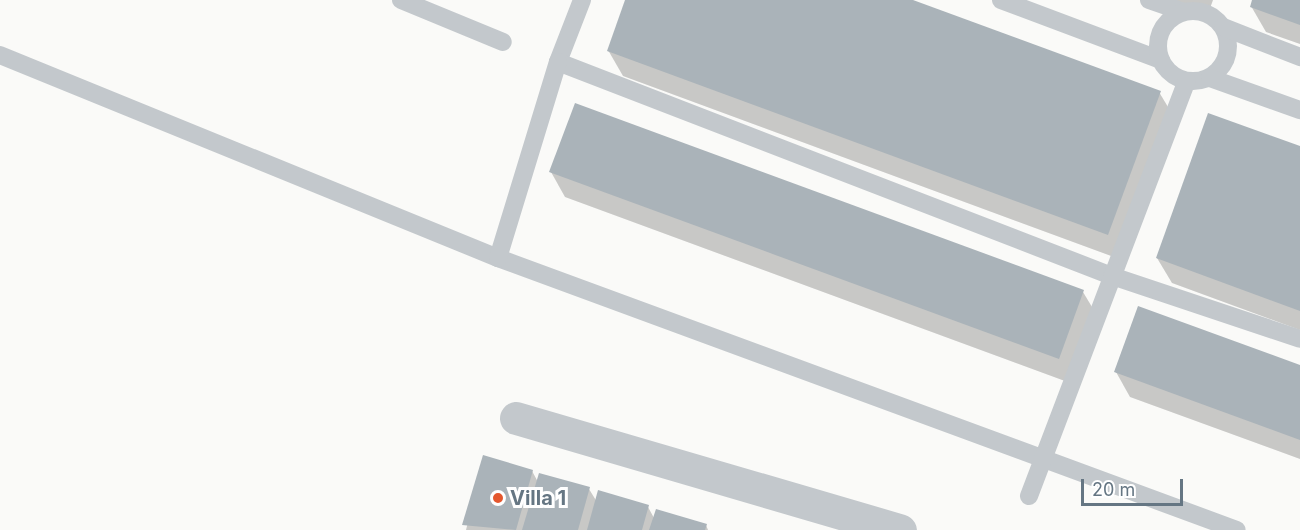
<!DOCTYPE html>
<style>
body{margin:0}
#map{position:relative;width:1300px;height:530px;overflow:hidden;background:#fafaf8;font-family:Inter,sans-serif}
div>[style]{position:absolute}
.shadow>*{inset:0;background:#0003}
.building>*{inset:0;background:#aab3b9}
.service>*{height:18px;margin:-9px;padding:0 9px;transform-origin:9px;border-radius:9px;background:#c3c8cc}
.service>.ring{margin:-9px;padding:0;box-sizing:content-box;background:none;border:18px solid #c3c8cc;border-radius:50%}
.minor>*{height:33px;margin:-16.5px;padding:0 16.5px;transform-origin:16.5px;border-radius:16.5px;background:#c3c8cc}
.dots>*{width:16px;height:16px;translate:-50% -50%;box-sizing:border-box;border:3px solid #fff;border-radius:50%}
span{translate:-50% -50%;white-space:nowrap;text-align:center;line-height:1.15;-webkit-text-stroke:6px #fff;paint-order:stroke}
.poi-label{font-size:20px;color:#657683;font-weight:700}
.left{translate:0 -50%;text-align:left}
.scale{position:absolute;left:1081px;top:479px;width:102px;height:27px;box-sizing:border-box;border:3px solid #657683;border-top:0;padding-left:8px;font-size:18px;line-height:21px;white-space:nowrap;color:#657683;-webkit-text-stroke:4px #fff;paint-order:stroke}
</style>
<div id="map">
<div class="shadow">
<i style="clip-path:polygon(627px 0,909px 0,1159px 92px,1174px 117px,1122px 260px,623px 76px,608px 50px)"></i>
<i style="clip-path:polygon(1169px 0,1213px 0,1208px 14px)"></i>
<i style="clip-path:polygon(1254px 0,1300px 0,1300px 44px,1266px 32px,1251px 6px)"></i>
<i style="clip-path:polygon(1300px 148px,1300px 330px,1172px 283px,1157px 258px)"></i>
<i style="clip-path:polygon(551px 172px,1083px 292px,1098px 317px,1073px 384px,565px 197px)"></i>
<i style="clip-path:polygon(1300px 367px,1300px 459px,1130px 397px,1116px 372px)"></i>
<i style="clip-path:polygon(484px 457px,532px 471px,538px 482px,589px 489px,597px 502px,648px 507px,654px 518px,706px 525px,708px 530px,466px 530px)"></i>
</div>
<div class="building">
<i style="clip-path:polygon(625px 0,913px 0,1161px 91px,1108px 235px,607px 51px)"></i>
<i style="clip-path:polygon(1252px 0,1300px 0,1300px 25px,1250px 7px)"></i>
<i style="clip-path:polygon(575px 103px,1084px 290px,1059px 359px,549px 172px)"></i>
<i style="clip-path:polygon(1208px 113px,1300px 146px,1300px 311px,1156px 258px)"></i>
<i style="clip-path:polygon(1138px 306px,1300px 365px,1300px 440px,1114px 372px)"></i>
<i style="clip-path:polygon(483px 455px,533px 470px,516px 530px,462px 525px)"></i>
<i style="clip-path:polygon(539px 473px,590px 487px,578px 530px,522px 530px)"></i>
<i style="clip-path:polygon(598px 490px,649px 505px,642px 530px,587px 530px)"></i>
<i style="clip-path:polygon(656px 509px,707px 524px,705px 530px,649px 530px)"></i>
</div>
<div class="service">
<i style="left:401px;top:0;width:110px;rotate:22.4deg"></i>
<i style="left:582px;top:0;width:66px;rotate:111.2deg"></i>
<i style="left:558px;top:62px;width:594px;rotate:21.12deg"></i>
<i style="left:1112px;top:276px;width:198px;rotate:18.5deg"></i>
<i style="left:1001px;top:0;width:171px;rotate:20.6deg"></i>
<i style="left:1149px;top:0;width:36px;rotate:19deg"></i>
<i class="ring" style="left:1158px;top:11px;width:52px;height:52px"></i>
<i style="left:1223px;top:27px;width:83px;rotate:21.3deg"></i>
<i style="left:0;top:55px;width:538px;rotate:22.18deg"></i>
<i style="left:498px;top:258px;width:787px;rotate:20.21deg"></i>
<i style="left:1210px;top:78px;width:96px;rotate:19.6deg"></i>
<i style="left:498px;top:258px;width:205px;rotate:-73deg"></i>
<i style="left:1029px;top:496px;width:444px;rotate:-69.2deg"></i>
</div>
<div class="minor">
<i style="left:516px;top:418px;width:400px;rotate:16.3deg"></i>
</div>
<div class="dots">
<i style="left:498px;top:498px;background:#e4572e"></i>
</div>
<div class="poi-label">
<span class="left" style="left:510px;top:498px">Villa 1</span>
</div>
<div class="scale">20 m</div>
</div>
